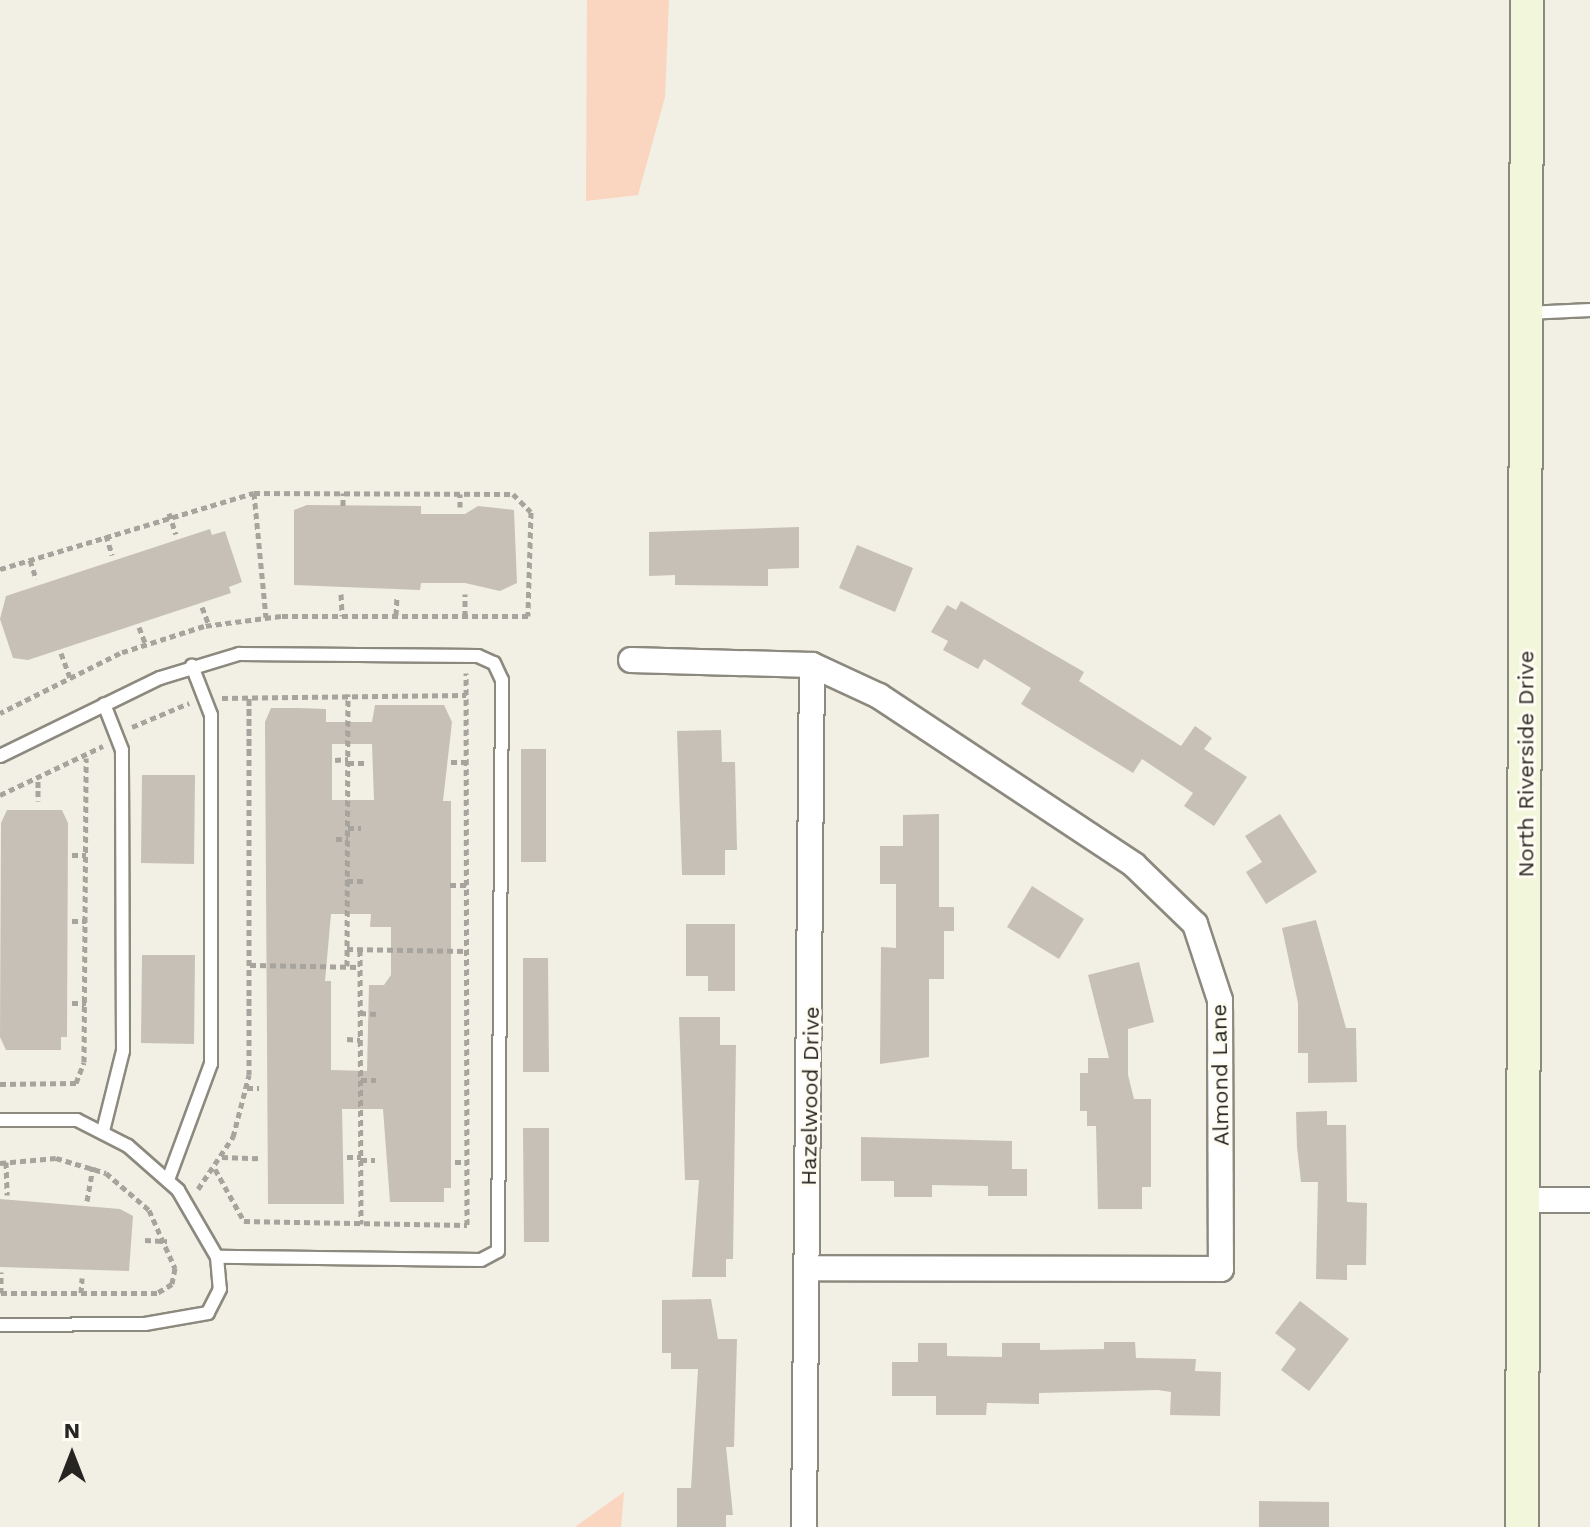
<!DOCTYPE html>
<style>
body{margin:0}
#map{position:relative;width:1590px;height:1527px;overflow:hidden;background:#f2efe4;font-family:"Work Sans",sans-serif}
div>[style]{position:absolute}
.green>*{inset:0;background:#fad5bf}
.building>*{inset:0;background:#c7c0b6}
.path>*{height:5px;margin-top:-2.5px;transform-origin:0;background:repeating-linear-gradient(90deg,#a6a49c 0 6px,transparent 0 10px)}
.roads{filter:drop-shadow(2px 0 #8c897f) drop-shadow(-2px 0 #8c897f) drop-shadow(0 2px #8c897f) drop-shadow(0 -2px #8c897f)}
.lane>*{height:12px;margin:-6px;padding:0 6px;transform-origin:6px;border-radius:6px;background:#fff}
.street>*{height:24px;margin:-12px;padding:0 12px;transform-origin:12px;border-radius:12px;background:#fff}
.secondary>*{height:32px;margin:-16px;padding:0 16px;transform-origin:16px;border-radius:16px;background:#f2f6da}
span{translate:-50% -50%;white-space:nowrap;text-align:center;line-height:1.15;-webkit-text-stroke:6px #fffcf3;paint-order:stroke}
.street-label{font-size:22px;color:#262521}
.north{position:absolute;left:32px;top:1415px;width:80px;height:80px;-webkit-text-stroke:6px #fffcf3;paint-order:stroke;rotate:0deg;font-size:22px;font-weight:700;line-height:32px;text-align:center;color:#262521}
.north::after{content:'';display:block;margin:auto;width:28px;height:36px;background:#262521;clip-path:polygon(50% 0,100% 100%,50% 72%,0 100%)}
</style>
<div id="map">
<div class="green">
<i style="clip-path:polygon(587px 0,669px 0,665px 97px,638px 195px,586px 201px)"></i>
<i style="clip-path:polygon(624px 1492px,621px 1527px,575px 1527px)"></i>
</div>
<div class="building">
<i style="clip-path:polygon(307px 505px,421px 506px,421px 514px,465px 514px,478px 506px,514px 510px,517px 583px,500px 591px,465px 583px,421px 583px,420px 590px,294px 585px,294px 510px)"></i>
<i style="clip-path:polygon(799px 527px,799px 568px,768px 569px,768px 586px,675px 585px,675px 575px,649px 576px,649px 532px)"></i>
<i style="clip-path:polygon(210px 529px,212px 535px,225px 531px,242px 582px,229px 587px,231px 593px,28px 660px,13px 658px,0 619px,6px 596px)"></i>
<i style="clip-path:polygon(857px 545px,913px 568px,895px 612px,839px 588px)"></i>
<i style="clip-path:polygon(961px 601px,1084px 672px,1079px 681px,1181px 746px,1195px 726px,1212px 738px,1204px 749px,1247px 777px,1214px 826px,1184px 806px,1193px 793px,1142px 759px,1133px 773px,1021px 704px,1031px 688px,984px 659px,978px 669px,943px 650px,948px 641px,931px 632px,947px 605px,956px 610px)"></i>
<i style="clip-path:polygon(evenodd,375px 705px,444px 705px,452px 722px,443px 801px,451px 801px,451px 1188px,444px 1188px,444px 1202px,390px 1202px,383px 1109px,342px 1109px,344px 1204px,268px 1204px,265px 722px,271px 708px,299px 708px,326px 709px,326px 722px,372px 722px,375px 705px,332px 744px,372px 744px,374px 800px,332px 800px,332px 744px,375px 705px,331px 914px,371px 914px,370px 927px,391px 927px,391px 975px,384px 985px,369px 985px,367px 1071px,331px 1070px,331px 981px,325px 981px,331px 914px)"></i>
<i style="clip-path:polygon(721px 730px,722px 762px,735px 762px,737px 850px,725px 850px,725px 875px,682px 875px,677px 731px)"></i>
<i style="clip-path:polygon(521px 749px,546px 749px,546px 862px,521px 862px)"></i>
<i style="clip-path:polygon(142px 775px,195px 775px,194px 864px,141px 863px)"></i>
<i style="clip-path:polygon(7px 810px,62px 810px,68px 823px,67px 1037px,61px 1037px,61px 1050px,6px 1050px,0 1037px,1px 823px)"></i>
<i style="clip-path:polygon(939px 814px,939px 907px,954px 907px,954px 931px,944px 931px,944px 979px,929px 979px,929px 1057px,880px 1064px,881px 947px,896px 948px,896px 884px,880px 884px,880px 846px,903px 846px,903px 815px)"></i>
<i style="clip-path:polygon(1280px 814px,1317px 872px,1266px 904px,1246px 872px,1262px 862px,1245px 836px)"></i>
<i style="clip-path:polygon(1032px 886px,1084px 919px,1059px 959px,1007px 927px)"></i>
<i style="clip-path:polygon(1316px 920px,1346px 1028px,1356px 1028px,1357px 1082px,1308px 1083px,1308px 1053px,1298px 1053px,1298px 1003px,1282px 928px)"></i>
<i style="clip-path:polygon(686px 924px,735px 924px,735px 991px,708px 991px,708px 976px,686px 976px)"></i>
<i style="clip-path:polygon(142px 955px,195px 955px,194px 1044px,141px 1043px)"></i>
<i style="clip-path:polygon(523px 958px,548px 958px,549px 1072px,523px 1072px)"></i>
<i style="clip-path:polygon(1139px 962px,1154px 1022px,1128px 1029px,1128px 1075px,1134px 1099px,1151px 1099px,1151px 1187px,1142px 1187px,1142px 1209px,1098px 1209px,1096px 1126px,1087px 1126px,1087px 1111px,1080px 1111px,1080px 1073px,1088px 1073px,1088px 1058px,1109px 1058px,1088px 975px)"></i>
<i style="clip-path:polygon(679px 1017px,720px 1017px,720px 1045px,736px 1045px,733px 1259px,726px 1259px,726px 1277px,692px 1277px,699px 1180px,685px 1180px)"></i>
<i style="clip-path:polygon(1327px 1111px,1327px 1125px,1346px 1125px,1347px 1202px,1367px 1203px,1366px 1265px,1347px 1265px,1347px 1280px,1316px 1279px,1318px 1182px,1301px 1182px,1297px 1147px,1296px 1112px)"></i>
<i style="clip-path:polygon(523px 1128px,549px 1128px,549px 1242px,524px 1242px)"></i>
<i style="clip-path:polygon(861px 1137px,1012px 1141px,1012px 1169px,1027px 1169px,1027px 1196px,988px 1196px,988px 1186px,932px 1185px,932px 1197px,894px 1197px,894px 1181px,861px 1181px)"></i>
<i style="clip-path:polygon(0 1199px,120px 1209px,133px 1216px,129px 1271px,0 1267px)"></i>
<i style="clip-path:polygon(711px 1299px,718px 1339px,737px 1339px,734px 1447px,726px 1447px,733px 1515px,726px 1515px,726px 1527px,677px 1527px,677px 1488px,691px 1488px,698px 1369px,671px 1369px,671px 1353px,662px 1353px,662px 1300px)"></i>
<i style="clip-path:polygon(1300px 1301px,1349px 1339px,1309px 1391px,1281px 1370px,1296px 1349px,1275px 1333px)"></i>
<i style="clip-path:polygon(1104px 1342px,1135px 1342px,1136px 1358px,1196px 1359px,1195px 1371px,1221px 1372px,1220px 1416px,1170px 1415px,1171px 1392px,1158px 1390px,1039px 1393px,1039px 1404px,987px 1403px,986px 1415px,936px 1415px,936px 1396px,892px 1396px,892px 1362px,918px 1362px,918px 1343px,947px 1343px,947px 1356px,1002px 1357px,1002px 1343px,1040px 1343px,1040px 1350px,1104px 1349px)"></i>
<i style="clip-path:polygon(1259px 1501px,1329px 1502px,1329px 1527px,1259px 1527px)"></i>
</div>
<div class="path">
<i style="left:254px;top:493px;width:125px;rotate:84.5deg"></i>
<i style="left:343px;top:506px;width:13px;rotate:-90deg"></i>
<i style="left:460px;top:507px;width:13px;rotate:-90deg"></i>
<i style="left:169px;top:513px;width:22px;rotate:72deg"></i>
<i style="left:106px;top:535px;width:21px;rotate:73deg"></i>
<i style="left:30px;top:560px;width:20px;rotate:72deg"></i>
<i style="left:0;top:569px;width:265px;rotate:-16.7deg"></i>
<i style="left:254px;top:493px;width:259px;rotate:0.2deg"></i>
<i style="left:513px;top:494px;width:25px;rotate:45deg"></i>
<i style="left:531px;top:512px;width:104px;rotate:91.7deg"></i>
<i style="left:528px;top:616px;width:247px;rotate:180deg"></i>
<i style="left:281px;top:616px;width:78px;rotate:172.6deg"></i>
<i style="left:204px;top:626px;width:88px;rotate:162.2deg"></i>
<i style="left:120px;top:653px;width:134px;rotate:153.4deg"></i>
<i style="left:341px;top:594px;width:22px;rotate:87deg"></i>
<i style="left:202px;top:607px;width:19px;rotate:69deg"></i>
<i style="left:396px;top:615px;width:19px;rotate:-87deg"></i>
<i style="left:465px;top:616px;width:22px;rotate:-90deg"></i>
<i style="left:139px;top:627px;width:17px;rotate:69deg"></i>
<i style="left:61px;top:653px;width:30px;rotate:70deg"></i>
<i style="left:222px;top:698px;width:244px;rotate:-0.7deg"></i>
<i style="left:132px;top:727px;width:62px;rotate:-22.8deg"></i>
<i style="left:335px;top:760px;width:13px;rotate:-4deg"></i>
<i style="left:451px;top:762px;width:15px"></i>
<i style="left:348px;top:763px;width:18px"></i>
<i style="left:38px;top:781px;width:20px;rotate:90deg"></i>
<i style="left:0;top:795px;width:114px;rotate:-25.4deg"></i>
<i style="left:348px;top:828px;width:13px"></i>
<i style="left:336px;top:839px;width:12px"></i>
<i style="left:72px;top:855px;width:14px"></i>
<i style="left:347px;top:881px;width:18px"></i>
<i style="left:450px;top:885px;width:16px"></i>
<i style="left:72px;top:921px;width:14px"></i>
<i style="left:347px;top:949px;width:119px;rotate:1deg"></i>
<i style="left:360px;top:950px;width:274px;rotate:89.8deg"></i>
<i style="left:250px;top:965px;width:110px;rotate:1deg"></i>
<i style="left:347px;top:966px;width:272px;rotate:-89.8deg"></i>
<i style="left:72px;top:1003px;width:14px"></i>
<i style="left:360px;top:1013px;width:16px;rotate:4deg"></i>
<i style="left:347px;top:1039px;width:13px;rotate:4deg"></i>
<i style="left:361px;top:1080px;width:15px"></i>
<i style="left:0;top:1084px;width:76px;rotate:-0.8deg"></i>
<i style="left:76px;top:1083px;width:22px;rotate:-69deg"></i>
<i style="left:84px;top:1062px;width:304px;rotate:-89.6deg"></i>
<i style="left:247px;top:1088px;width:12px"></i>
<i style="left:222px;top:1157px;width:38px;rotate:2deg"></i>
<i style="left:347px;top:1157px;width:14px"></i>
<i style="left:361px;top:1160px;width:14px"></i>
<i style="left:6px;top:1162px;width:33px;rotate:88deg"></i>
<i style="left:455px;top:1162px;width:12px"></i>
<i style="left:0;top:1163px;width:56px;rotate:-5.1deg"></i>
<i style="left:56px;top:1158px;width:52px;rotate:16.7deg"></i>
<i style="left:106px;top:1173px;width:57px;rotate:40.7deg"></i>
<i style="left:149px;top:1210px;width:64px;rotate:65.9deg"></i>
<i style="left:175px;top:1268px;width:16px;rotate:101deg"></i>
<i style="left:172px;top:1284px;width:17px;rotate:149deg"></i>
<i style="left:157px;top:1293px;width:157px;rotate:180deg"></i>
<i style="left:215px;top:1169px;width:60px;rotate:60.9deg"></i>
<i style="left:244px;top:1221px;width:223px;rotate:1deg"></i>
<i style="left:467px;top:1225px;width:552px;rotate:-90.1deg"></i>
<i style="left:198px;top:1189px;width:63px;rotate:-56.1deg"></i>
<i style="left:233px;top:1137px;width:64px;rotate:-75.5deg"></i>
<i style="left:249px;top:1075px;width:379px;rotate:-90deg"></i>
<i style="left:87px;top:1201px;width:35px;rotate:-80deg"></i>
<i style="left:145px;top:1240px;width:22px;rotate:3deg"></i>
<i style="left:1px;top:1293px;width:21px;rotate:-90deg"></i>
<i style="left:81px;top:1293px;width:15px;rotate:-86deg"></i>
</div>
<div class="roads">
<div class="lane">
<i style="left:1527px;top:313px;width:63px;rotate:-2.7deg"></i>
<i style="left:0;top:756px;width:178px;rotate:-26deg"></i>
<i style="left:160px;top:678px;width:83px;rotate:-16.9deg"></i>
<i style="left:239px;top:654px;width:239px;rotate:0.5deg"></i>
<i style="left:478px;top:656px;width:17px;rotate:24deg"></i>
<i style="left:494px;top:663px;width:19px;rotate:65deg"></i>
<i style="left:502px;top:680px;width:571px;rotate:90.4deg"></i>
<i style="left:498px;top:1251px;width:19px;rotate:152deg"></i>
<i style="left:481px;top:1260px;width:264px;rotate:-179.3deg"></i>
<i style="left:217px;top:1257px;width:32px;rotate:85deg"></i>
<i style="left:220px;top:1289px;width:27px;rotate:117deg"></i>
<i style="left:208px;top:1313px;width:64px;rotate:170.1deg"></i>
<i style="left:145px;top:1324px;width:145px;rotate:179.6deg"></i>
<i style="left:0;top:1120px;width:77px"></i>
<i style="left:77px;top:1120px;width:57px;rotate:27deg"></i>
<i style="left:128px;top:1146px;width:67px;rotate:41.3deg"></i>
<i style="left:178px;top:1190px;width:78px;rotate:59.8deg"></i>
<i style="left:103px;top:1131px;width:82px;rotate:-76deg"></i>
<i style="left:123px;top:1051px;width:301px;rotate:-90.2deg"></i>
<i style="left:122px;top:750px;width:49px;rotate:-111.4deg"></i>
<i style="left:168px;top:1180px;width:124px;rotate:-69.7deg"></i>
<i style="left:211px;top:1064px;width:349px;rotate:-90deg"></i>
<i style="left:211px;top:715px;width:53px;rotate:-111.2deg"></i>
</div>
<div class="street">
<i style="left:631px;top:660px;width:181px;rotate:1.6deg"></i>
<i style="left:812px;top:665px;width:74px;rotate:24.8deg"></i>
<i style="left:879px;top:696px;width:306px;rotate:33.5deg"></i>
<i style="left:1134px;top:865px;width:85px;rotate:44deg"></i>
<i style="left:1195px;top:924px;width:80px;rotate:71.8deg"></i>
<i style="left:1220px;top:1000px;width:269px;rotate:89.8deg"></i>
<i style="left:1221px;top:1269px;width:413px;rotate:-179.9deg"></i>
<i style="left:1526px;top:1200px;width:64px"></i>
<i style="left:804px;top:1527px;width:862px;rotate:-89.47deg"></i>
</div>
<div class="secondary">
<i style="left:1522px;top:1527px;width:1527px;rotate:-89.81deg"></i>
</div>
</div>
<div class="street-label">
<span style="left:1526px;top:764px;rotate:-90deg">North Riverside Drive</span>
<span style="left:1220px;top:1075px;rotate:-91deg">Almond Lane</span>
<span style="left:810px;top:1096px;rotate:-89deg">Hazelwood Drive</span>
</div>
<div class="north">N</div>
</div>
